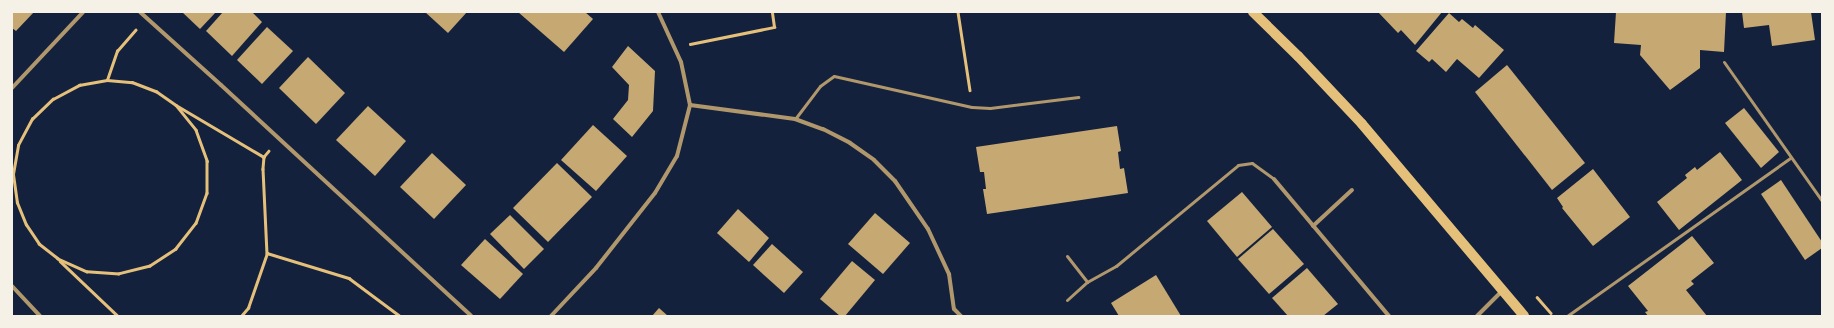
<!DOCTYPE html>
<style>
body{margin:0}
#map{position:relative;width:1834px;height:328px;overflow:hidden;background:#14213d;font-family:"DejaVu Sans",sans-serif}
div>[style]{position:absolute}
.building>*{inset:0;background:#c6a872}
.path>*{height:2.5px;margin:-1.25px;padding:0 1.25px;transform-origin:1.25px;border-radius:1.25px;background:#e5c07b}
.service>*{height:3px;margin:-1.5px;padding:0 1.5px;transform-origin:1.5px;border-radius:1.5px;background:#b1986c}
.minor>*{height:4px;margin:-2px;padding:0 2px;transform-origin:2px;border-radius:2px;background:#b1986c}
.primary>*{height:10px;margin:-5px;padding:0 5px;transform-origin:5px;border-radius:5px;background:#e5c07b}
span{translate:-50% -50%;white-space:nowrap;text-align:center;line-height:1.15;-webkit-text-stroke:4px #f6f1e7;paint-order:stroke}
.frame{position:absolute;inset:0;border:13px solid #f6f1e7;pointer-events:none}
</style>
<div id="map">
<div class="building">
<i style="clip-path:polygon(12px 12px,34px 12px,16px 31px,12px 28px)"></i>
<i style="clip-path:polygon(182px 12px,216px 12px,200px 29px)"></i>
<i style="clip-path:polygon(223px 12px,252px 12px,262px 22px,232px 56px,206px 31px)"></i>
<i style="clip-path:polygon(425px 12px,467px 12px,448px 33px)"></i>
<i style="clip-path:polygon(518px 12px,585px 12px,593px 19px,564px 52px)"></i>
<i style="clip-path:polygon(1378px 12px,1442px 12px,1415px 45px,1401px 30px,1398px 33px)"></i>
<i style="clip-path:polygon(1616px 12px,1726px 12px,1724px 52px,1700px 50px,1700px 68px,1670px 90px,1640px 55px,1641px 45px,1614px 43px)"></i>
<i style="clip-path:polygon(1742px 12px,1811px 12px,1815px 40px,1772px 46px,1769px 25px,1744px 28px)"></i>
<i style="clip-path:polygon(1449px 13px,1459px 22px,1462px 19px,1473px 28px,1475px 25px,1504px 50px,1479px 78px,1457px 59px,1446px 72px,1432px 59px,1429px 62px,1416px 51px)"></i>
<i style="clip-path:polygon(267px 27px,293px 51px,262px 84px,237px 60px)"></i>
<i style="clip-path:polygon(628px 46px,655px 71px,653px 111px,632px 137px,613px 119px,628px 100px,629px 85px,612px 67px)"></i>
<i style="clip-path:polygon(308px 57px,345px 93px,316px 124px,279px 88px)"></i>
<i style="clip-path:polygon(1507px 65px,1585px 163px,1552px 190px,1475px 92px)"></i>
<i style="clip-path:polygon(368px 106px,406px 141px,375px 176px,336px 140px)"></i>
<i style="clip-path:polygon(1744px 108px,1779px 152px,1761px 168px,1725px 123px)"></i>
<i style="clip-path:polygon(593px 125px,627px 156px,596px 191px,561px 160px)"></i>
<i style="clip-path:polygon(1117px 126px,1121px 151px,1118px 152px,1120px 169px,1124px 168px,1128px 193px,987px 214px,983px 189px,986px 189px,984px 172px,980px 172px,976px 147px)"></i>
<i style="clip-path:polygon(1720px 152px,1742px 180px,1679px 230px,1657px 202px,1687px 178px,1685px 175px,1695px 167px,1697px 170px)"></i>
<i style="clip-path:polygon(432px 153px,466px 185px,434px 219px,400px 187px)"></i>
<i style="clip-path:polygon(557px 163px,592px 197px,548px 242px,513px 208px)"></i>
<i style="clip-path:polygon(1593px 169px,1630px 217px,1593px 246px,1562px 208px,1563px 207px,1557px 198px)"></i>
<i style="clip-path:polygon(1781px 180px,1822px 242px,1822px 248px,1805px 260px,1761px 194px)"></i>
<i style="clip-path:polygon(1242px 192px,1272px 227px,1237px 257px,1207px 221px)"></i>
<i style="clip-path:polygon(738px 209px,769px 238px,749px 262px,717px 233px)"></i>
<i style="clip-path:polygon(875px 213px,910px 243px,883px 274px,848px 244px)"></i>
<i style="clip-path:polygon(510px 215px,544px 249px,524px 269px,490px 234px)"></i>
<i style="clip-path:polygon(1273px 229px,1304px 264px,1269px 294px,1238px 259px)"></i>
<i style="clip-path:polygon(1692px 236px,1714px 263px,1691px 281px,1694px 284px,1686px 290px,1707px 316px,1648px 316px,1645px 312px,1648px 311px,1628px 286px)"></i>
<i style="clip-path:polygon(485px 239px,523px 274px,500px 299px,461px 265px)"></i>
<i style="clip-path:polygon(772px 244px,803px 272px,784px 293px,753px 265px)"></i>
<i style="clip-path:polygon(852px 261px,875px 280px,845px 316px,840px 316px,820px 299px)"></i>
<i style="clip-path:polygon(1307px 268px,1338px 304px,1323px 316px,1288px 316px,1272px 298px)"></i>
<i style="clip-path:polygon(1156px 275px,1181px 316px,1119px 316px,1111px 303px)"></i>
<i style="clip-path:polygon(659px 308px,668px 316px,652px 316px)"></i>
</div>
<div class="path">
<i style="left:958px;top:12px;width:79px;rotate:81.3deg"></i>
<i style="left:690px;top:44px;width:86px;rotate:-11.4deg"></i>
<i style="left:774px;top:27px;width:15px;rotate:-98deg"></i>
<i style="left:107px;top:80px;width:31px;rotate:-71deg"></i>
<i style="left:117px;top:51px;width:28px;rotate:-49deg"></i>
<i style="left:176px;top:105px;width:32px;rotate:51deg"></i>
<i style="left:196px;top:130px;width:33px;rotate:70deg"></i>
<i style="left:207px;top:161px;width:32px;rotate:90deg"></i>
<i style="left:207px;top:193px;width:32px;rotate:110deg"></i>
<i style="left:196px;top:223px;width:33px;rotate:128deg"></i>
<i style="left:176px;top:249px;width:31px;rotate:147deg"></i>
<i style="left:150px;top:266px;width:32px;rotate:166deg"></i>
<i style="left:119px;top:274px;width:32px;rotate:-176deg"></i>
<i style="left:87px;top:272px;width:32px;rotate:-156deg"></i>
<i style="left:58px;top:259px;width:24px;rotate:-142deg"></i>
<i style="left:39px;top:244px;width:23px;rotate:-124deg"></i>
<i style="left:26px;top:225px;width:24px;rotate:-112deg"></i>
<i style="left:17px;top:203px;width:29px;rotate:-98deg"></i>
<i style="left:13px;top:174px;width:29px;rotate:-80deg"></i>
<i style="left:18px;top:145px;width:30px;rotate:-62deg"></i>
<i style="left:32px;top:119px;width:29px;rotate:-44deg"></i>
<i style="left:53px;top:99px;width:30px;rotate:-28deg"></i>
<i style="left:79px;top:85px;width:28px;rotate:-10deg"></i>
<i style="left:107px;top:80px;width:25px;rotate:5deg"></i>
<i style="left:132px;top:82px;width:26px;rotate:21deg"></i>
<i style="left:156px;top:91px;width:24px;rotate:35deg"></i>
<i style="left:176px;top:105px;width:102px;rotate:30.6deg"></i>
<i style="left:269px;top:151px;width:8px;rotate:130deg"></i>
<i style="left:264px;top:157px;width:12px;rotate:95deg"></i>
<i style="left:263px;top:169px;width:84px;rotate:87.3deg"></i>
<i style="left:267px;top:253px;width:86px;rotate:17deg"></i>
<i style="left:349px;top:278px;width:64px;rotate:36.7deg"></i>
<i style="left:60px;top:261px;width:80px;rotate:43.5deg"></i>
<i style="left:1537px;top:297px;width:21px;rotate:49deg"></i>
<i style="left:241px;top:316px;width:11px;rotate:-49deg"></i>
<i style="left:248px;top:308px;width:58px;rotate:-70.9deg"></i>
</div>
<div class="service">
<i style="left:1724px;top:62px;width:170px;rotate:54.8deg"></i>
<i style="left:795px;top:119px;width:41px;rotate:-52.9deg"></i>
<i style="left:820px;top:86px;width:17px;rotate:-36deg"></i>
<i style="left:834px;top:76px;width:141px;rotate:12.7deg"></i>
<i style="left:972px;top:107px;width:18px;rotate:3deg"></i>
<i style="left:990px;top:108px;width:89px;rotate:-7.1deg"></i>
<i style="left:1067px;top:256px;width:33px;rotate:52deg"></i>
<i style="left:1087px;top:282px;width:33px;rotate:-29deg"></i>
<i style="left:1116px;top:266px;width:158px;rotate:-39.6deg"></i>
<i style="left:1238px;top:165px;width:14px;rotate:-8deg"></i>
<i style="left:1252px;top:163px;width:27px;rotate:36deg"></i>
<i style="left:1067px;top:300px;width:27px;rotate:-42deg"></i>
<i style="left:1567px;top:316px;width:273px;rotate:-35.3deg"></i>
</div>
<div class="minor">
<i style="left:140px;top:12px;width:109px;rotate:42deg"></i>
<i style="left:221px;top:85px;width:340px;rotate:42.7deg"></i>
<i style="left:12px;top:88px;width:104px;rotate:-46.9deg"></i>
<i style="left:690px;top:105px;width:106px;rotate:7.6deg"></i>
<i style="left:795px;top:119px;width:30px;rotate:20deg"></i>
<i style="left:823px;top:129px;width:30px;rotate:27deg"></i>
<i style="left:850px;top:143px;width:29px;rotate:35deg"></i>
<i style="left:874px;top:160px;width:30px;rotate:45deg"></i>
<i style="left:895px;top:181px;width:58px;rotate:55.5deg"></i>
<i style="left:928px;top:229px;width:50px;rotate:65deg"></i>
<i style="left:949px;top:274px;width:35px;rotate:82deg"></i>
<i style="left:954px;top:309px;width:10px;rotate:45deg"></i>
<i style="left:1274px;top:179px;width:179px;rotate:50deg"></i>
<i style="left:1313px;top:226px;width:53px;rotate:-42.7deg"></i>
<i style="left:12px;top:286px;width:41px;rotate:47deg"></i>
<i style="left:551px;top:316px;width:66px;rotate:-46.8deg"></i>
<i style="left:596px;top:268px;width:95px;rotate:-51.8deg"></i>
<i style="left:655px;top:193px;width:43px;rotate:-59.3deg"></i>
<i style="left:677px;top:156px;width:53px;rotate:-75.7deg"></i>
<i style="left:690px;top:105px;width:44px;rotate:-101.8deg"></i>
<i style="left:681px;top:62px;width:55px;rotate:-114.7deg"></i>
<i style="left:1477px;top:316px;width:35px;rotate:-45deg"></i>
</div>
<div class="primary">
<i style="left:1253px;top:12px;width:63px;rotate:44.4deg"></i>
<i style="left:1298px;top:56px;width:93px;rotate:46.7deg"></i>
<i style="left:1362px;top:124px;width:251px;rotate:49.8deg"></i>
</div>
<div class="frame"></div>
</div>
